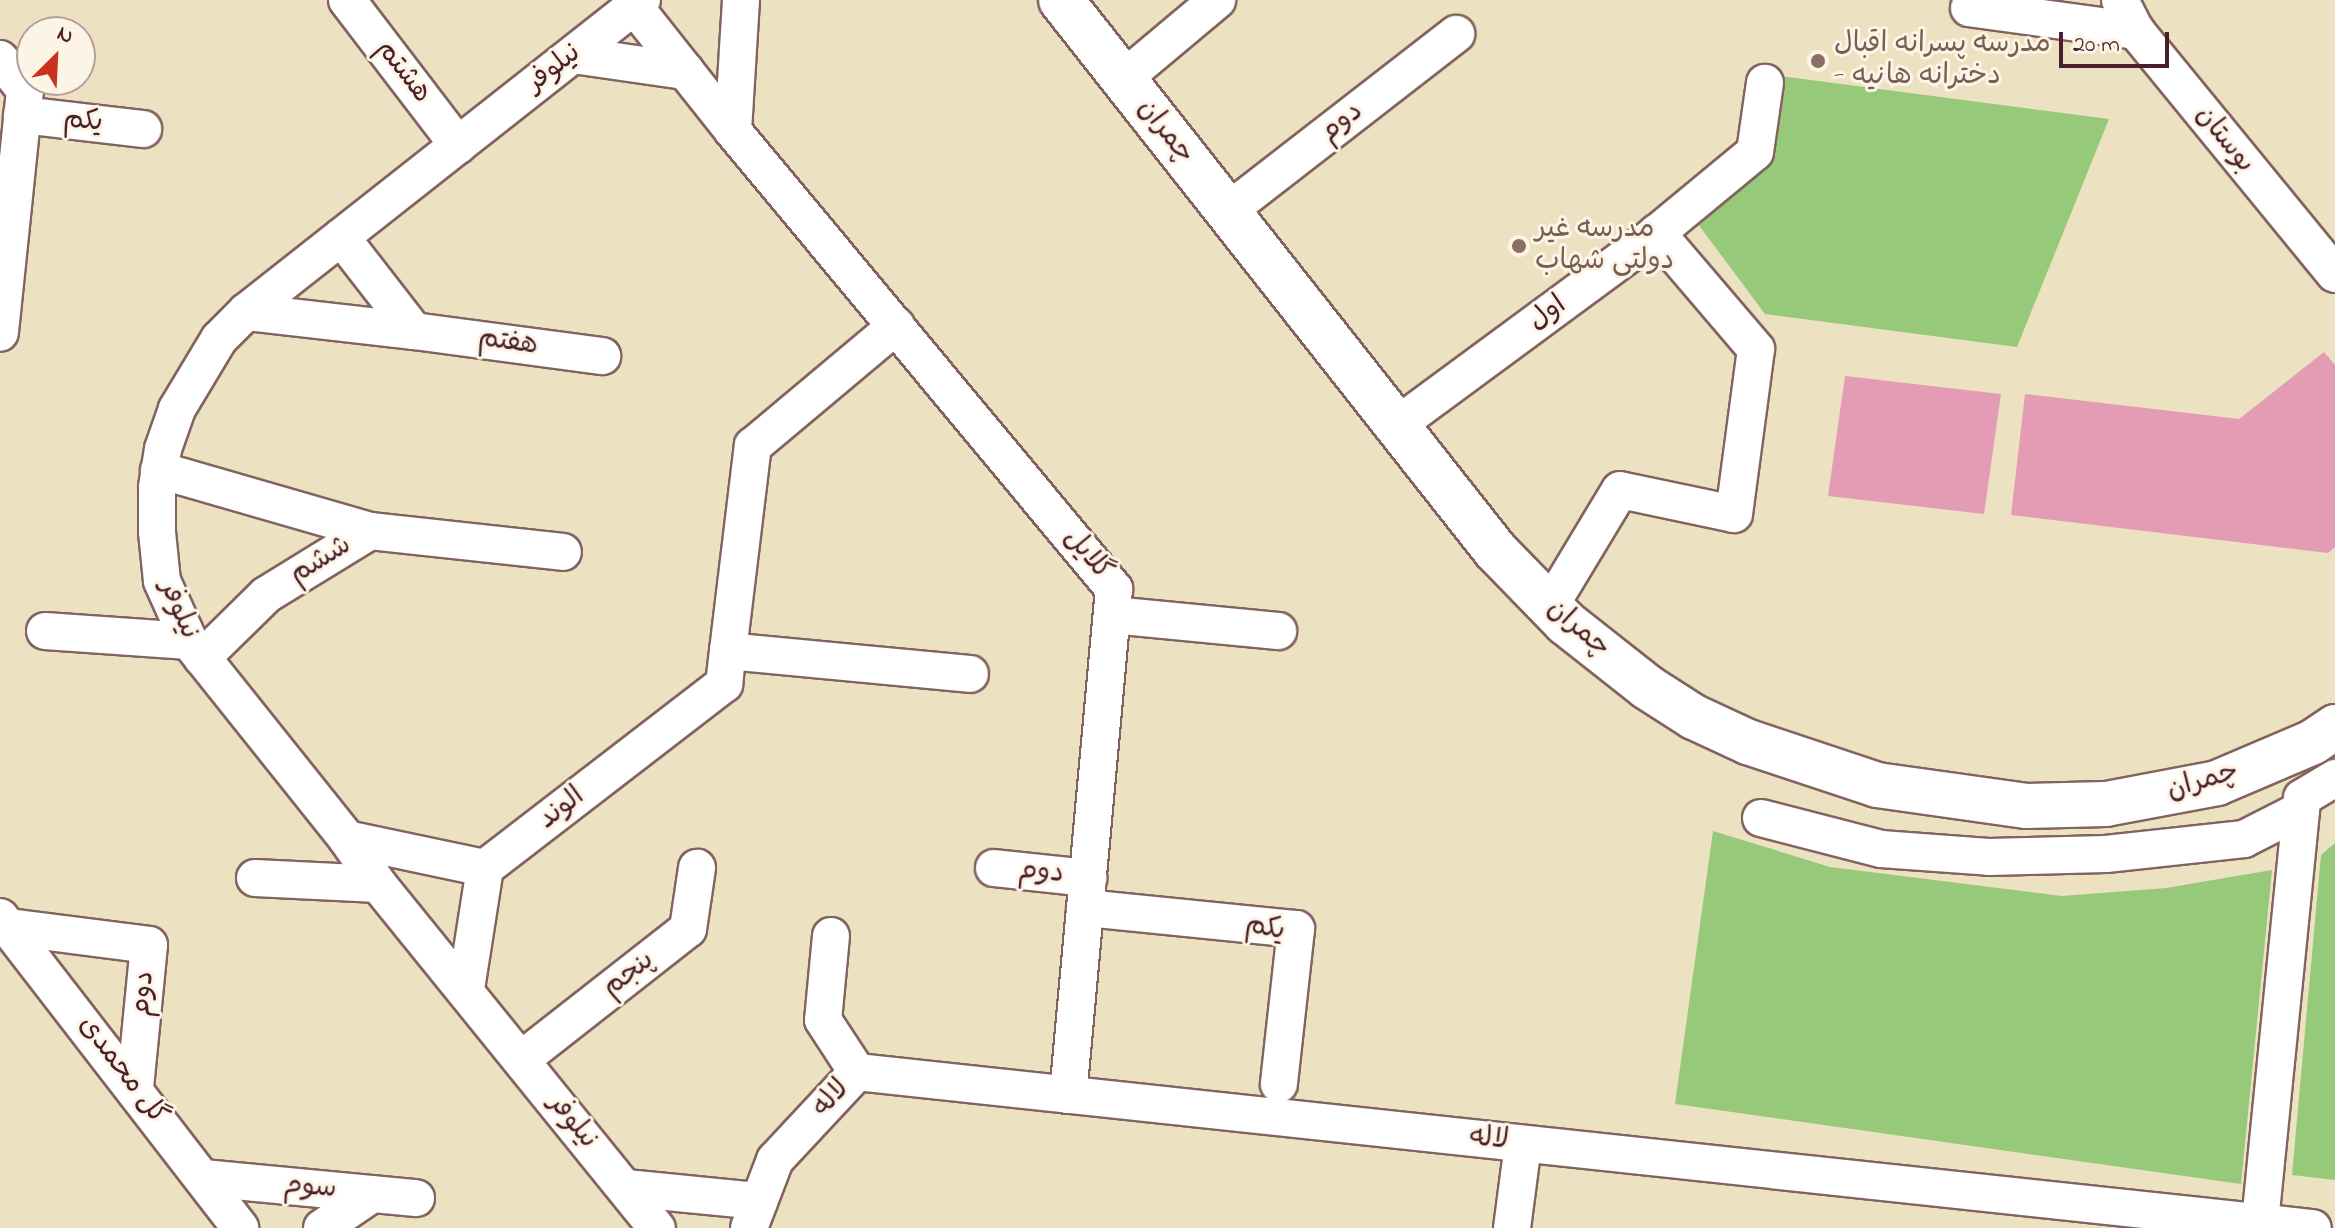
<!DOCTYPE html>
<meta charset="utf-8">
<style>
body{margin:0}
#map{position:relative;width:2335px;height:1228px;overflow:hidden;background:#ece1c0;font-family:"Indie Flower","Playpen Sans Arabic",sans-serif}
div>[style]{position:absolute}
.green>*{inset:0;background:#96c979}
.building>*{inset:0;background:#e39cb4}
.roads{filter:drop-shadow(2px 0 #83635f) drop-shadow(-2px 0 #83635f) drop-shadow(0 2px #83635f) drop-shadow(0 -2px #83635f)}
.minor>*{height:36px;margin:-18px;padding:0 18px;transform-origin:18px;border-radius:18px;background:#fff}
.major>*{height:44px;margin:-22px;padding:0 22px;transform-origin:22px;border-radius:22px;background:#fff}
.dots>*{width:22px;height:22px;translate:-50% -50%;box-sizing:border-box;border:4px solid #fcf5e5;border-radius:50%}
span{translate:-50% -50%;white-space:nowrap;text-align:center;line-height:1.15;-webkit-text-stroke:6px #fcf5e5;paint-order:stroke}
.education-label{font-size:28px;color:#785e54}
.left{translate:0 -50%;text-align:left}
.street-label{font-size:28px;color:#4a1f2b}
.north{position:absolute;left:16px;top:16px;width:80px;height:80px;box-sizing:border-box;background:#fcf5e5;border:2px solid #b59f9b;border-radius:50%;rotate:24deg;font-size:22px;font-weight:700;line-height:32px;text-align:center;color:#4a1f2b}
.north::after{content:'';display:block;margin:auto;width:28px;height:36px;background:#c8321e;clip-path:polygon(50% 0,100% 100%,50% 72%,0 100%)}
.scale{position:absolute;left:2059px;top:32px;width:110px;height:36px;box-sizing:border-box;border:4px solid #4a1f2b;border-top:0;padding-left:10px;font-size:24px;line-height:28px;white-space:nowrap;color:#4a1f2b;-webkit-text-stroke:6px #fcf5e5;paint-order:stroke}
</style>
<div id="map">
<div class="green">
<i style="clip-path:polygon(1773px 75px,2109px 119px,2017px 347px,1765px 314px,1698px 224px)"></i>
<i style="clip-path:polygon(1713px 831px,1830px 867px,2062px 896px,2166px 888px,2272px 870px,2241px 1184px,1675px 1104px)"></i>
<i style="clip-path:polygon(2335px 843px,2335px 1180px,2292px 1175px,2321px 855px)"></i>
</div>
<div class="building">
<i style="clip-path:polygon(2324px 352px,2335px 365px,2335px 547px,2328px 553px,2011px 515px,2025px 394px,2239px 419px)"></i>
<i style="clip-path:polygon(1845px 376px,2001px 394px,1984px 514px,1828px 496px)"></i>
</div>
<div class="roads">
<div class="minor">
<i style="left:347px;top:0;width:183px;rotate:52.6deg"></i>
<i style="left:642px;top:0;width:504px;rotate:141.77deg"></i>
<i style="left:246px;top:312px;width:38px;rotate:135deg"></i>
<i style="left:219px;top:339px;width:82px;rotate:121deg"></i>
<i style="left:177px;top:409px;width:42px;rotate:109.3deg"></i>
<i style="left:163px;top:449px;width:39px;rotate:99deg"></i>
<i style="left:157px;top:488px;width:44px;rotate:90deg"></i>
<i style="left:157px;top:532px;width:49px;rotate:84.2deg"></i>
<i style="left:162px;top:581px;width:66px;rotate:65.8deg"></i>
<i style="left:189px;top:641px;width:253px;rotate:51.4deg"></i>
<i style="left:347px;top:839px;width:55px;rotate:55.4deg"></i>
<i style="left:378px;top:884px;width:443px;rotate:51deg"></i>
<i style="left:741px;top:0;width:131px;rotate:93.5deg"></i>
<i style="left:733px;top:131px;width:596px;rotate:50.24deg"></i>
<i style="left:1114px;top:589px;width:508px;rotate:95.19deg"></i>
<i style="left:2120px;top:0;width:35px;rotate:63deg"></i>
<i style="left:2136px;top:31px;width:314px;rotate:50.7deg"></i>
<i style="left:634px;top:6px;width:159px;rotate:51.6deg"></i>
<i style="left:1969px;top:8px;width:169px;rotate:7.8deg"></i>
<i style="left:573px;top:55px;width:114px;rotate:8.1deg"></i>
<i style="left:0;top:59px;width:40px;rotate:51deg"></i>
<i style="left:25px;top:90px;width:244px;rotate:95.9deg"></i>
<i style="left:1123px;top:79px;width:123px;rotate:-40deg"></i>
<i style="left:22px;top:115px;width:122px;rotate:6.6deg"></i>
<i style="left:1228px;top:211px;width:289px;rotate:-37.8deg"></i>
<i style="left:341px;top:237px;width:119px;rotate:52.2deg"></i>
<i style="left:414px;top:331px;width:190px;rotate:7.6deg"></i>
<i style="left:246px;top:312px;width:169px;rotate:6.5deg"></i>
<i style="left:1397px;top:425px;width:323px;rotate:-36.4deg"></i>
<i style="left:1657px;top:233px;width:127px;rotate:-39.6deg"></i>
<i style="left:1755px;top:152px;width:70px;rotate:-81.8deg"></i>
<i style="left:159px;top:470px;width:220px;rotate:16.1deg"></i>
<i style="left:1550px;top:606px;width:135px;rotate:-58.9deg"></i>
<i style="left:1620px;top:490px;width:116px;rotate:11.9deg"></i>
<i style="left:1734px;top:514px;width:166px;rotate:-82.4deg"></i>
<i style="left:1756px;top:349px;width:153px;rotate:-130.5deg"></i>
<i style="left:1112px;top:615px;width:167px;rotate:5.5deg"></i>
<i style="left:45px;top:631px;width:144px;rotate:4deg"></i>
<i style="left:728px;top:651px;width:243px;rotate:5.4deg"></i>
<i style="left:202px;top:658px;width:90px;rotate:-44.5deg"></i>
<i style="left:266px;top:595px;width:122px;rotate:-31.6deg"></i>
<i style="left:370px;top:531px;width:194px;rotate:6.2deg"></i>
<i style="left:1761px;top:818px;width:124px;rotate:14.5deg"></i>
<i style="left:1881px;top:849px;width:108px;rotate:4.2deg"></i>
<i style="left:1989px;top:857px;width:117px;rotate:-1.5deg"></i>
<i style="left:2106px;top:854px;width:139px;rotate:-6.2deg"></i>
<i style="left:2244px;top:839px;width:64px;rotate:-27deg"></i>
<i style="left:347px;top:839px;width:141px;rotate:11.9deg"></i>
<i style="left:485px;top:868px;width:302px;rotate:-37.6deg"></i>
<i style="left:724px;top:684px;width:240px;rotate:-83.1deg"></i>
<i style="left:753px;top:446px;width:187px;rotate:-40deg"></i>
<i style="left:994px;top:868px;width:95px;rotate:6.1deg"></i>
<i style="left:255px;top:878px;width:123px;rotate:2.8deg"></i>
<i style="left:1085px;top:908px;width:212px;rotate:5.7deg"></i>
<i style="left:1296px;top:929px;width:156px;rotate:96.3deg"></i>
<i style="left:0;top:917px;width:393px;rotate:52.3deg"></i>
<i style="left:9px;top:927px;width:141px;rotate:7.3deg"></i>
<i style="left:149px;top:945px;width:144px;rotate:95.6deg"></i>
<i style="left:831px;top:936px;width:84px;rotate:95.4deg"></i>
<i style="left:823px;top:1020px;width:62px;rotate:56.8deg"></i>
<i style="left:466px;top:989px;width:122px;rotate:-81.1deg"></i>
<i style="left:522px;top:1059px;width:211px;rotate:-38.1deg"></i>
<i style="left:688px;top:929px;width:62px;rotate:-81.6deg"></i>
<i style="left:203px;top:1178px;width:214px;rotate:5.4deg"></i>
<i style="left:626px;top:1188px;width:134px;rotate:5.6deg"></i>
<i style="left:2260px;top:1222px;width:426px;rotate:-84.3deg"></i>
<i style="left:2302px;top:798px;width:39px;rotate:-31deg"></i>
<i style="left:322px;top:1228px;width:60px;rotate:-34.2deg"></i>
<i style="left:749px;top:1228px;width:73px;rotate:-69.1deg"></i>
<i style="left:775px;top:1160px;width:120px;rotate:-47deg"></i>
<i style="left:857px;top:1072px;width:1464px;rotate:6.12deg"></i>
<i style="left:1512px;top:1228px;width:85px;rotate:-82.5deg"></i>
</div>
<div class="major">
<i style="left:1061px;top:0;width:701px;rotate:51.72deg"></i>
<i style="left:1495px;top:550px;width:102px;rotate:45.8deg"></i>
<i style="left:1566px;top:623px;width:103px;rotate:38.3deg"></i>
<i style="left:1647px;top:687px;width:56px;rotate:32.6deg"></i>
<i style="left:1694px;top:717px;width:60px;rotate:24.8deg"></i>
<i style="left:1748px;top:742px;width:136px;rotate:18.4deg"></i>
<i style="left:1877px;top:785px;width:150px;rotate:8deg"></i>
<i style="left:2026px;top:806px;width:80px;rotate:-1.4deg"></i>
<i style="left:2106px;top:804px;width:113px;rotate:-10.7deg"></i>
<i style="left:2217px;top:783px;width:104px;rotate:-23.1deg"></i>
<i style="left:2313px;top:742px;width:27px;rotate:-34deg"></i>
</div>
</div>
<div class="dots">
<i style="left:1818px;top:61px;background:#8d6e63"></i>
<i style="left:1519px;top:246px;background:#8d6e63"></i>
</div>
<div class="education-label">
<span class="left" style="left:1834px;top:61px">مدرسه پسرانه اقبال<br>- دخترانه هانیه</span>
<span class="left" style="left:1535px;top:246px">مدرسه غیر<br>دولتی شهاب</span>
</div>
<div class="street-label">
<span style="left:554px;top:69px;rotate:-38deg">نیلوفر</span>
<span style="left:403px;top:72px;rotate:52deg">هشتم</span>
<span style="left:83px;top:122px;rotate:6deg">یکم</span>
<span style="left:1342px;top:123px;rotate:-38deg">دوم</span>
<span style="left:1165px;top:132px;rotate:52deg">چمران</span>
<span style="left:2224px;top:140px;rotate:51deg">بوستان</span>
<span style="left:1548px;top:314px;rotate:-36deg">اول</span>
<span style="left:508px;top:343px;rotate:8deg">هفتم</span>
<span style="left:1087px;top:555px;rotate:50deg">گلایل</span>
<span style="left:321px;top:561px;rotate:-32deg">ششم</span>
<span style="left:178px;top:610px;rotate:67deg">نیلوفر</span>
<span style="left:1578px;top:629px;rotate:41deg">چمران</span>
<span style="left:2203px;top:782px;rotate:-16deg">چمران</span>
<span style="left:562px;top:809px;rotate:-38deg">الوند</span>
<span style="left:1041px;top:873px;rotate:6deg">دوم</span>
<span style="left:1265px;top:929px;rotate:11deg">یکم</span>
<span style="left:629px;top:975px;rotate:-38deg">پنجم</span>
<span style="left:144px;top:994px;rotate:-85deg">دوم</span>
<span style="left:122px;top:1071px;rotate:53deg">گل محمدی</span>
<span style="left:832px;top:1099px;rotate:-47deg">لاله</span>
<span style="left:572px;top:1122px;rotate:51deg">نیلوفر</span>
<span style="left:1489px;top:1140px;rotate:6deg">لاله</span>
<span style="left:310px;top:1188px;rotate:5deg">سوم</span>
</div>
<div class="north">N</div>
<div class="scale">20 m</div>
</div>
